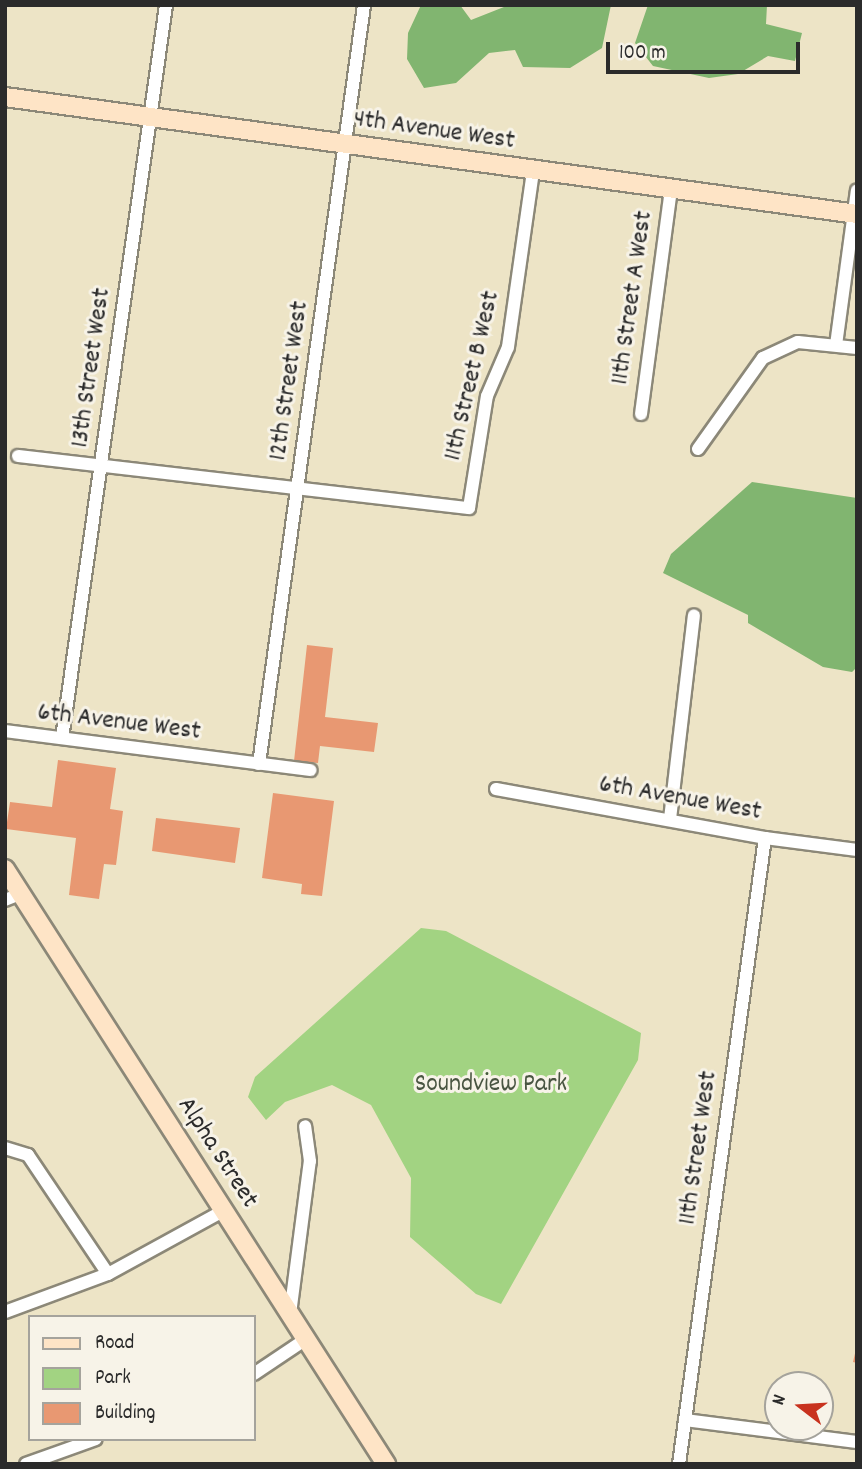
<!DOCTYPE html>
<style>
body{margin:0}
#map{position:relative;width:862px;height:1469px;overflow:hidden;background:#ede4c6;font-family:Dekko,sans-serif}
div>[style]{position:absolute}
.green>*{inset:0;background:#a2d382}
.forest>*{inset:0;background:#81b570}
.building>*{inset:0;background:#e89872}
.roads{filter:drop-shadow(2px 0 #8c8878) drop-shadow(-2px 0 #8c8878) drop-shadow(0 2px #8c8878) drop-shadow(0 -2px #8c8878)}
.street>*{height:12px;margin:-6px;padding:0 6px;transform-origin:6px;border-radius:6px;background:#fff}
.secondary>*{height:18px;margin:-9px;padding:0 9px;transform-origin:9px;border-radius:9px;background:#fee4c6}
span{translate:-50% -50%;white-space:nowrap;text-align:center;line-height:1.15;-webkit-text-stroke:6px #f7f3e8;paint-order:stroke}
.street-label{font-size:26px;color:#2b2b2b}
.park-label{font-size:26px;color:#495541}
.frame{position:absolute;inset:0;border:7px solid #2b2b2b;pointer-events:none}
.legend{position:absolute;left:28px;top:1315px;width:228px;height:126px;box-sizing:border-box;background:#f7f3e8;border:2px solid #a5a39c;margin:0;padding:9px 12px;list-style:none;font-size:21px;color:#2b2b2b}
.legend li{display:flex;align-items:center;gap:14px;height:35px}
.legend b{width:35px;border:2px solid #a5a39c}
.north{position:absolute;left:764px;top:1371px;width:70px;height:70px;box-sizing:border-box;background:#f7f3e8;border:2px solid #a5a39c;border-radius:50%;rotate:287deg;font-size:19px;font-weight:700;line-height:28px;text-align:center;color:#2b2b2b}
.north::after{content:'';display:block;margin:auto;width:24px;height:32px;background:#c8321e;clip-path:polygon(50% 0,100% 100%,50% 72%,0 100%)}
.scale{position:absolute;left:606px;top:42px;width:194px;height:32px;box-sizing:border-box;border:4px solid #2b2b2b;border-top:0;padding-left:9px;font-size:21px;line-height:24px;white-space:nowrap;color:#2b2b2b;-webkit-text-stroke:5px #f7f3e8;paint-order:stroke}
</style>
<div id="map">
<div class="green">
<i style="clip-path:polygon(421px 928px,446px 931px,641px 1033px,638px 1060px,501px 1304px,476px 1294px,410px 1237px,411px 1178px,371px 1105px,332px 1085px,285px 1102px,266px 1120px,248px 1097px,255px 1077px)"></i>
</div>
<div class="forest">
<i style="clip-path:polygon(421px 5px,460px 5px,471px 20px,509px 5px,611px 5px,602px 48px,570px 68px,523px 67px,515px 50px,489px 53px,456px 83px,424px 88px,407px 59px,408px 33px)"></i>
<i style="clip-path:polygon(648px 5px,767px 5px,766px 24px,802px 33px,795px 61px,768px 56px,738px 74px,709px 78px,653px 66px,635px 43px)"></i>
<i style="clip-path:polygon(752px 482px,857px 498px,857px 667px,852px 672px,823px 667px,748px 623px,748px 615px,663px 573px,671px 554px)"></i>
</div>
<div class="building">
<i style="clip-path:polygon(307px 645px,333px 648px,325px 717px,378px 723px,374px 752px,320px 746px,318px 763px,294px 761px)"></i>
<i style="clip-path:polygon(58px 760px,116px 768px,110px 809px,123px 811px,116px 865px,104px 864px,99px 899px,69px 895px,76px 838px,6px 829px,10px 802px,52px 807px)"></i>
<i style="clip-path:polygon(273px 793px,334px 801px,322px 896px,301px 894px,302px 884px,262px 878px)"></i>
<i style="clip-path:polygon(156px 818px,240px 828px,235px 863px,152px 851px)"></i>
<i style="clip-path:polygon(857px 1345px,857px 1363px,853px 1362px)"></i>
</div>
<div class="roads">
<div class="street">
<i style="left:836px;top:345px;width:156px;rotate:-82.3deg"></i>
<i style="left:641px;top:414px;width:227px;rotate:-82.4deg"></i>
<i style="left:698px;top:449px;width:112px;rotate:-54.5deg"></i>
<i style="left:763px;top:358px;width:38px;rotate:-25deg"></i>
<i style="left:798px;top:342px;width:59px;rotate:5.8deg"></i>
<i style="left:18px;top:456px;width:454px;rotate:6.6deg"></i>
<i style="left:469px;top:508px;width:113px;rotate:-80.9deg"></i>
<i style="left:487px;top:396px;width:53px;rotate:-66.8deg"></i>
<i style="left:508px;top:347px;width:178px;rotate:-81.9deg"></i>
<i style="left:5px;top:731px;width:308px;rotate:7.3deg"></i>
<i style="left:62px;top:738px;width:740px;rotate:-81.92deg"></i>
<i style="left:259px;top:764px;width:766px;rotate:-82.12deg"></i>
<i style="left:496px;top:789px;width:273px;rotate:10.3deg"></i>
<i style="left:765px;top:838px;width:93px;rotate:7.4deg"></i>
<i style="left:670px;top:819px;width:205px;rotate:-83.3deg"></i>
<i style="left:5px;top:900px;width:16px;rotate:-22deg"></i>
<i style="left:5px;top:1148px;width:24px;rotate:17deg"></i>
<i style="left:28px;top:1155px;width:143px;rotate:56.1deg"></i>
<i style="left:5px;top:1312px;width:110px;rotate:-20.3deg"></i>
<i style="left:108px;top:1274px;width:131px;rotate:-28.7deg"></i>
<i style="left:290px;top:1314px;width:154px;rotate:-82.6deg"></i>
<i style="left:310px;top:1161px;width:35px;rotate:-98deg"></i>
<i style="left:254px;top:1374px;width:63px;rotate:-33.9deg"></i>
<i style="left:685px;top:1420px;width:173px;rotate:7.3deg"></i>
<i style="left:26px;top:1464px;width:74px;rotate:-19.7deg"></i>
<i style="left:679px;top:1464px;width:632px;rotate:-82.18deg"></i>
</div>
<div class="secondary">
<i style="left:5px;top:97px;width:860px;rotate:7.82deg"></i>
<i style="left:5px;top:869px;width:707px;rotate:57.37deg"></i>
</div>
</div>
<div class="street-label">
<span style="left:434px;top:131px;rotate:8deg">4th Avenue West</span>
<span style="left:633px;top:298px;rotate:-82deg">11th Street A West</span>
<span style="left:92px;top:368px;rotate:-82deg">13th Street West</span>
<span style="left:473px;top:376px;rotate:-77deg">11th Street B West</span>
<span style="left:290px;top:381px;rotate:-82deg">12th Street West</span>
<span style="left:119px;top:723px;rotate:7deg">6th Avenue West</span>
<span style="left:680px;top:799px;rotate:10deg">6th Avenue West</span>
<span style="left:699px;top:1148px;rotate:-82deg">11th Street West</span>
<span style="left:217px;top:1153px;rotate:57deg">Alpha Street</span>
</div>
<div class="park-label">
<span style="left:491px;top:1085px">Soundview Park</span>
</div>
<div class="frame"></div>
<ul class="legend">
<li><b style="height:9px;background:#fee4c6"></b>Road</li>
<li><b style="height:19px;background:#a2d382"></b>Park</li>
<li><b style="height:19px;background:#e89872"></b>Building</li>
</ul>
<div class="north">N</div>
<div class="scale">100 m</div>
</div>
